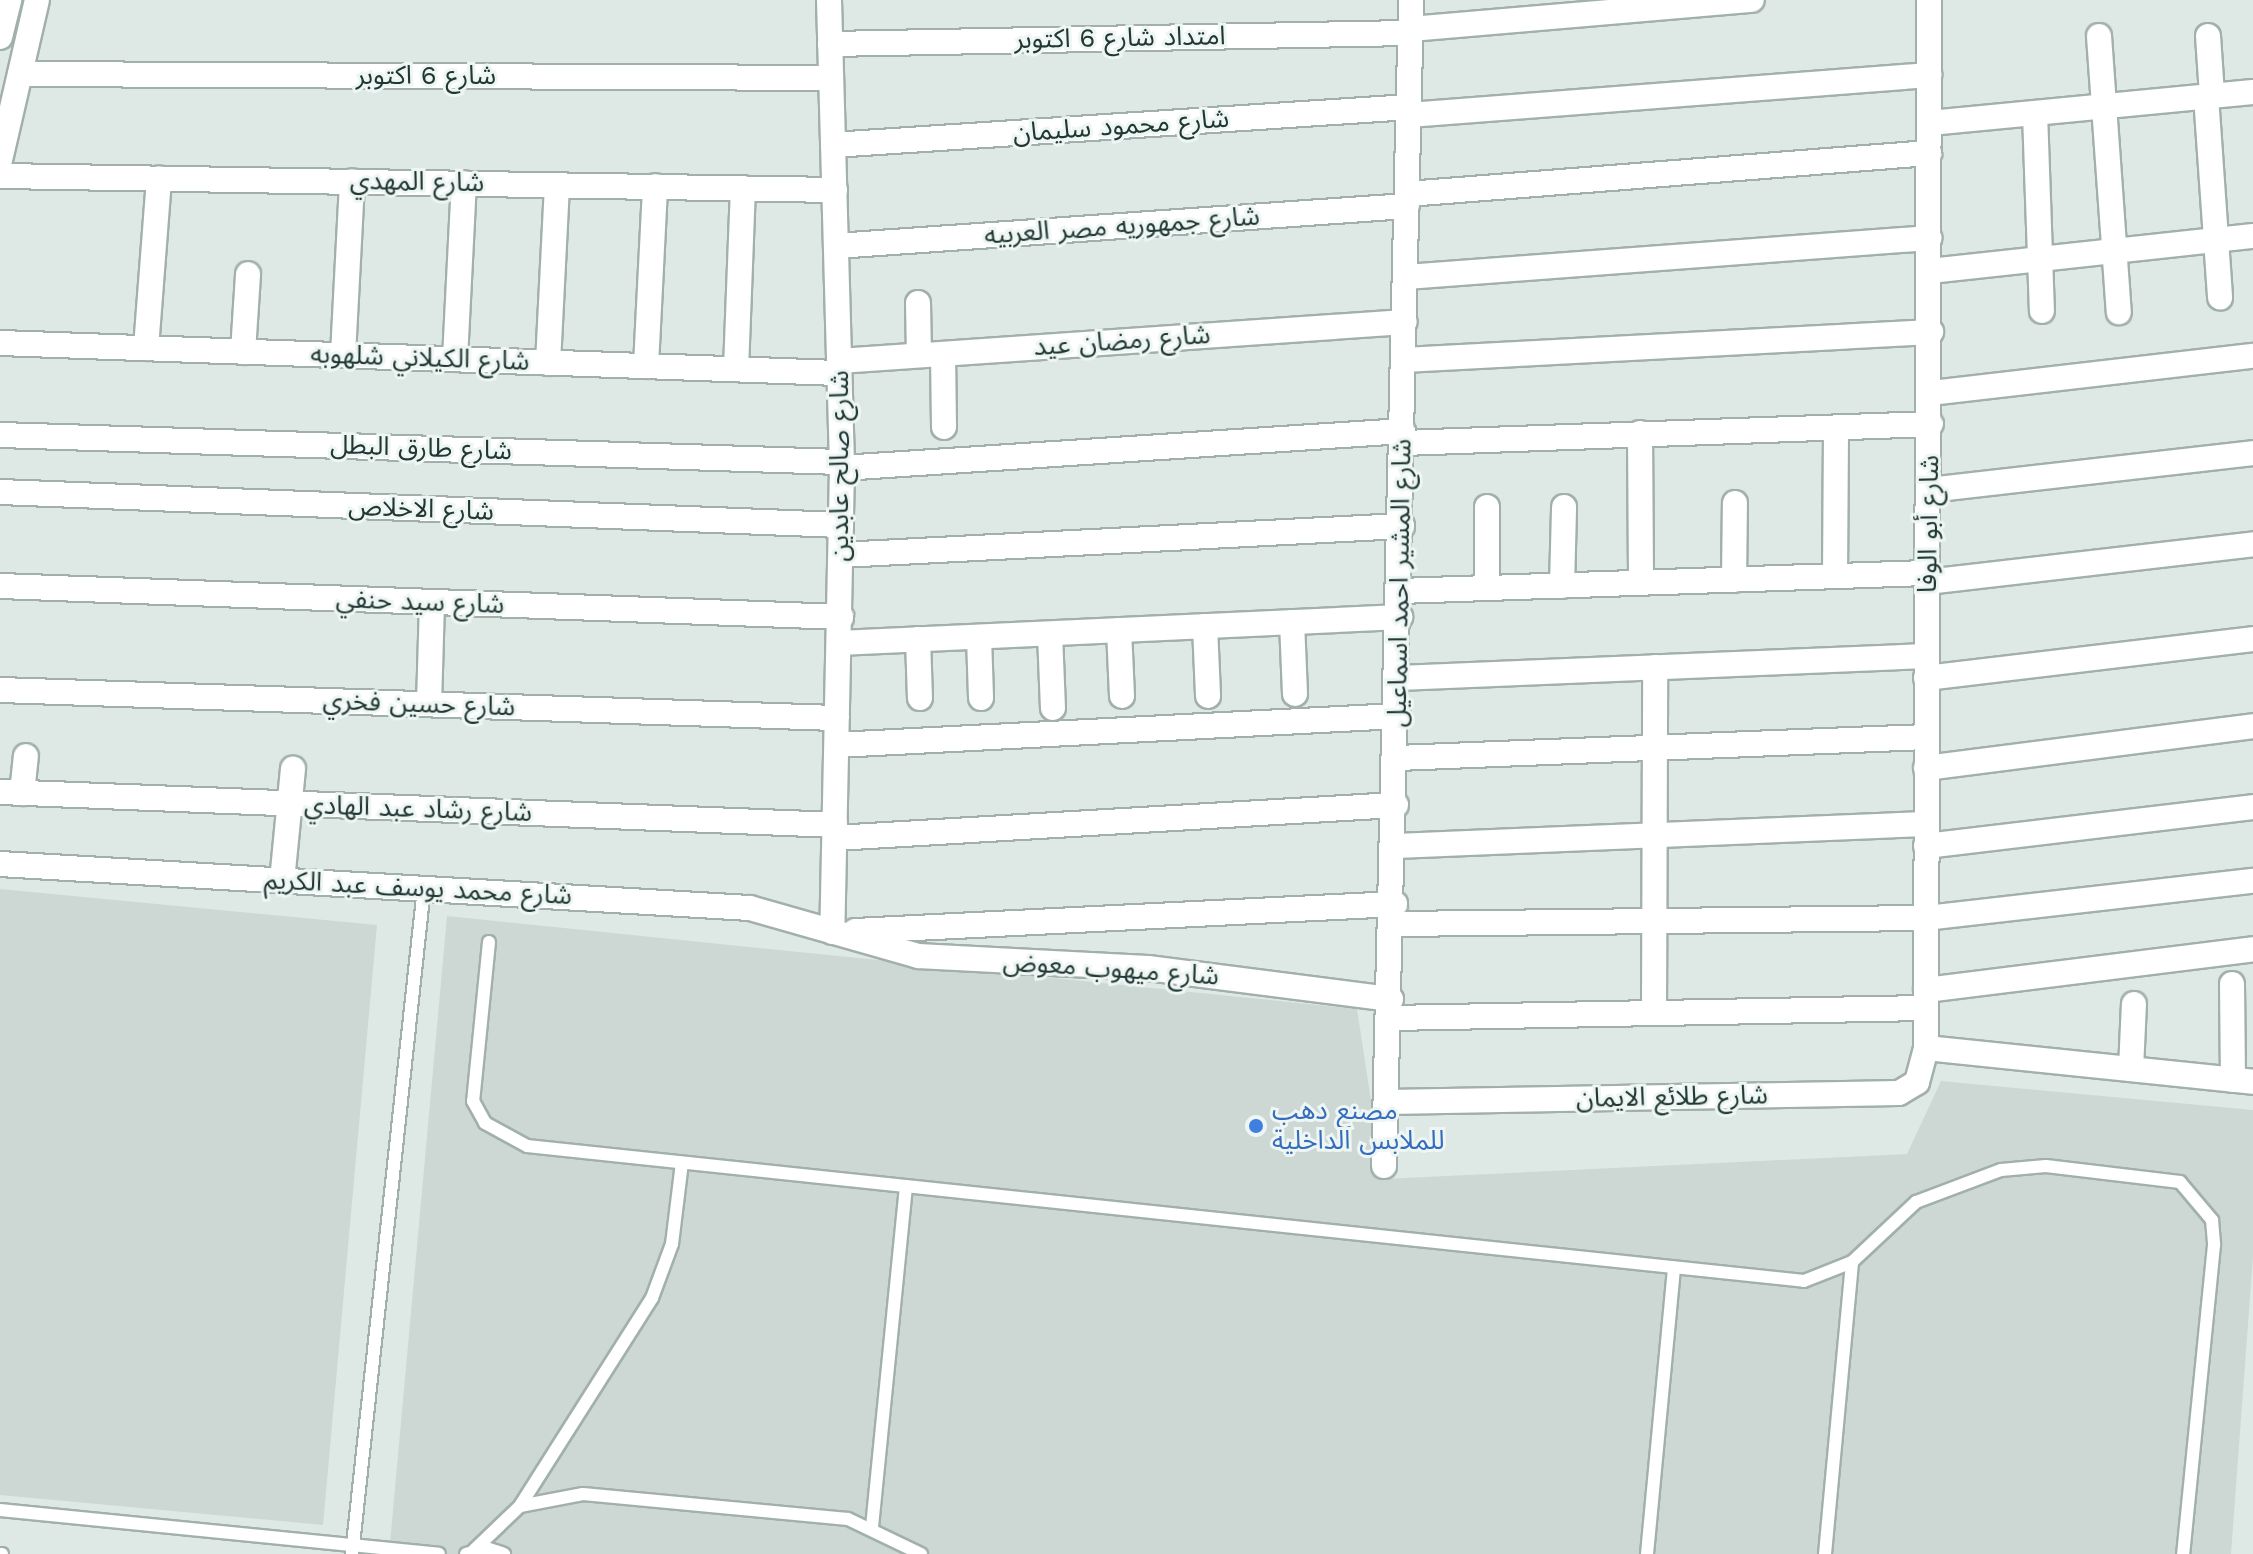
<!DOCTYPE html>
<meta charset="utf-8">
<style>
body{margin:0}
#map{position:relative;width:2253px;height:1554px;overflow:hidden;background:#dee9e5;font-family:"Work Sans","Noto Sans Arabic",sans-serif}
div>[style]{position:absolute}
.built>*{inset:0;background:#cdd8d5}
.roads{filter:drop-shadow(2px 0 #a2b0ac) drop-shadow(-2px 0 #a2b0ac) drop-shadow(0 2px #a2b0ac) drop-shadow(0 -2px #a2b0ac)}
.service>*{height:12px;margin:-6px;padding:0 6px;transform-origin:6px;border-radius:6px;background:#fff}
.minor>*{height:24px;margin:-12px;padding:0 12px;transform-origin:12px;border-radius:12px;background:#fff}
.tertiary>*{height:24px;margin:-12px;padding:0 12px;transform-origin:12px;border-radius:12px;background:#fff}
.dots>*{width:22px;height:22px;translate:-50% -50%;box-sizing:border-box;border:4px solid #eef6f3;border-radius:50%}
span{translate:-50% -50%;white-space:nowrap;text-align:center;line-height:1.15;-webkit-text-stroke:6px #eef6f3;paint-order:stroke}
.street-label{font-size:26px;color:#213734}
.shop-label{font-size:26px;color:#366cbe}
.left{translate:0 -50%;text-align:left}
</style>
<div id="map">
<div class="built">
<i style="clip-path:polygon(0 889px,377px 925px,323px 1525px,0 1495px)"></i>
<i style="clip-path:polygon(447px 916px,1357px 1009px,1383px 1179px,1907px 1154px,1941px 1081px,2253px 1110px,2253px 1257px,2231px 1554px,389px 1554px)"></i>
</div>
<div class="roads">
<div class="service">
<i style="left:489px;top:942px;width:160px;rotate:95.7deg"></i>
<i style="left:473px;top:1101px;width:25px;rotate:61deg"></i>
<i style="left:485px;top:1123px;width:48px;rotate:28.7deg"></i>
<i style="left:527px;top:1146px;width:1284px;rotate:6.03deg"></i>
<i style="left:1804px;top:1281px;width:52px;rotate:-21.6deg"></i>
<i style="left:1852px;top:1262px;width:88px;rotate:-43.2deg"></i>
<i style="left:1916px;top:1202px;width:91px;rotate:-20.6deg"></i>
<i style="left:2001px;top:1170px;width:45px;rotate:-5.1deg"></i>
<i style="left:2046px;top:1166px;width:135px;rotate:6.8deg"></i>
<i style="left:2180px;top:1182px;width:50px;rotate:49.9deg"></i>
<i style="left:2212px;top:1220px;width:25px;rotate:85deg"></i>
<i style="left:2214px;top:1245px;width:311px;rotate:95.7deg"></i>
<i style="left:520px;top:1506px;width:246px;rotate:-57.6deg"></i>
<i style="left:652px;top:1298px;width:58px;rotate:-69.7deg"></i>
<i style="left:672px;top:1244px;width:82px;rotate:-83deg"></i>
<i style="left:0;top:1510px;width:441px;rotate:5.7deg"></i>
<i style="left:872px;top:1527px;width:342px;rotate:-84.3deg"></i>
<i style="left:474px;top:1550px;width:64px;rotate:-43.7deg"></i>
<i style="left:520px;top:1506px;width:64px;rotate:-10.8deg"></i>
<i style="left:583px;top:1494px;width:266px;rotate:5.4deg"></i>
<i style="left:848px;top:1519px;width:81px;rotate:25.6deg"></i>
<i style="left:0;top:1554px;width:2px"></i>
<i style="left:352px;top:1554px;width:670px;rotate:-83.83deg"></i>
<i style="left:466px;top:1554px;width:21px;rotate:-17deg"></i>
<i style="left:486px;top:1548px;width:19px;rotate:18deg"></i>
<i style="left:1647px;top:1554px;width:287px;rotate:-84.6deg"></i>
<i style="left:1825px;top:1554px;width:293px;rotate:-84.7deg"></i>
</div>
<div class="minor">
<i style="left:829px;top:0;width:468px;rotate:88.4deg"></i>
<i style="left:842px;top:468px;width:464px;rotate:91.2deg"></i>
<i style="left:1411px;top:29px;width:342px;rotate:-4.9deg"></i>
<i style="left:2099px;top:36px;width:277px;rotate:85.9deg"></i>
<i style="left:2208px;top:36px;width:59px;rotate:86.1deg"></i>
<i style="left:830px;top:44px;width:580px;rotate:-1.09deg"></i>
<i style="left:20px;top:74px;width:811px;rotate:0.28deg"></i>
<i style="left:2206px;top:96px;width:202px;rotate:86deg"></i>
<i style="left:2035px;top:113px;width:198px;rotate:88deg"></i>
<i style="left:1409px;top:115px;width:522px;rotate:-4.4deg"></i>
<i style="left:1930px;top:123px;width:324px;rotate:-5.5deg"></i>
<i style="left:833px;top:145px;width:577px;rotate:-3.77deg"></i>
<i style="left:0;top:176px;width:835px;rotate:0.96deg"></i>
<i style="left:1408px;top:194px;width:523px;rotate:-4.5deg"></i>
<i style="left:836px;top:246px;width:572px;rotate:-4.01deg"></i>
<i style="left:1930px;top:271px;width:325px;rotate:-6.2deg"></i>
<i style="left:1406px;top:277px;width:525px;rotate:-4.26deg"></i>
<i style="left:918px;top:303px;width:52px;rotate:88.9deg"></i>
<i style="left:0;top:343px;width:840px;rotate:2.05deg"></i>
<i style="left:146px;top:348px;width:170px;rotate:-85.6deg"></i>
<i style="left:243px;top:352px;width:78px;rotate:-86.3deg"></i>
<i style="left:943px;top:354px;width:73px;rotate:89.2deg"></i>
<i style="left:343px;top:355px;width:174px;rotate:-87deg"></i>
<i style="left:455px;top:359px;width:176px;rotate:-87.1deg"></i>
<i style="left:1404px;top:360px;width:528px;rotate:-3.04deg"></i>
<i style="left:839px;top:361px;width:567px;rotate:-3.94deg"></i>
<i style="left:548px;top:363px;width:178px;rotate:-87.1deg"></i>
<i style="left:646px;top:366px;width:180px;rotate:-87.1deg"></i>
<i style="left:736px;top:369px;width:181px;rotate:-87.8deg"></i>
<i style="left:1931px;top:393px;width:324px;rotate:-6.6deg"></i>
<i style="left:1640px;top:433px;width:148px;rotate:89.6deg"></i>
<i style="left:0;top:435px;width:842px;rotate:1.84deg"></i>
<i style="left:1403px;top:443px;width:528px;rotate:-2.06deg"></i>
<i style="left:842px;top:468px;width:562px;rotate:-3.77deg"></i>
<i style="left:1929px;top:490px;width:326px;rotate:-6.5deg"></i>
<i style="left:0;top:492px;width:842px;rotate:2.25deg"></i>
<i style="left:841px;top:555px;width:562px;rotate:-2.96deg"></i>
<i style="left:1835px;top:576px;width:148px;rotate:-89.6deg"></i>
<i style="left:1734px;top:580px;width:77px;rotate:-89.3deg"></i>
<i style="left:1927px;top:582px;width:328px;rotate:-6.6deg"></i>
<i style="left:0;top:586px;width:842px;rotate:2.11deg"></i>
<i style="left:1562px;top:586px;width:79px;rotate:-88.5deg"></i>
<i style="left:1487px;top:588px;width:81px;rotate:-90deg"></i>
<i style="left:1400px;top:591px;width:527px;rotate:-1.96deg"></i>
<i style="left:1292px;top:622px;width:72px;rotate:87.6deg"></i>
<i style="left:1205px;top:626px;width:70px;rotate:87.5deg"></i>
<i style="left:1119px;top:630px;width:66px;rotate:87.4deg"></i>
<i style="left:1050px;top:634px;width:74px;rotate:87.7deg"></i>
<i style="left:979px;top:637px;width:61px;rotate:88.1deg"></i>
<i style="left:918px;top:639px;width:59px;rotate:88.1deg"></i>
<i style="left:839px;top:643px;width:562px;rotate:-2.65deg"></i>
<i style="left:1399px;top:678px;width:527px;rotate:-2.39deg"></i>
<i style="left:1926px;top:678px;width:329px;rotate:-6.8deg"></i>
<i style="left:0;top:690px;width:837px;rotate:1.92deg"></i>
<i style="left:429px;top:704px;width:101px;rotate:-88.3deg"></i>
<i style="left:837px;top:745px;width:562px;rotate:-2.96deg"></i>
<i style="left:1397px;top:758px;width:529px;rotate:-2.27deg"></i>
<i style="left:1926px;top:768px;width:330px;rotate:-7.3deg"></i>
<i style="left:0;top:792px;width:836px;rotate:2.26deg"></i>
<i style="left:22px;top:793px;width:37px;rotate:-84deg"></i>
<i style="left:835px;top:838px;width:562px;rotate:-3.37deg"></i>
<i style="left:1396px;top:846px;width:530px;rotate:-2.38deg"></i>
<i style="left:1926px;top:846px;width:329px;rotate:-6.8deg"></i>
<i style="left:0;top:864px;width:751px;rotate:3.36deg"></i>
<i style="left:750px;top:908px;width:175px;rotate:15.9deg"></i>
<i style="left:918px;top:956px;width:230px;rotate:3deg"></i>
<i style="left:1148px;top:968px;width:245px;rotate:7.3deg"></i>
<i style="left:282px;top:881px;width:113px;rotate:-84.4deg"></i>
<i style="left:1395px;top:924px;width:531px;rotate:-0.65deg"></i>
<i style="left:1926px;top:918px;width:329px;rotate:-6.5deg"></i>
<i style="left:855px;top:931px;width:541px;rotate:-2.86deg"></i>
<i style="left:2232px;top:984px;width:96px;rotate:89.4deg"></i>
<i style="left:1926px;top:990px;width:330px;rotate:-7.1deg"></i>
<i style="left:1654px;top:1013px;width:346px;rotate:-89.8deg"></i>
<i style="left:1390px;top:1018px;width:536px;rotate:-1.07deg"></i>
<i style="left:1926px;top:1048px;width:329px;rotate:5.9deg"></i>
<i style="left:2131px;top:1069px;width:65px;rotate:-87.4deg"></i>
<i style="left:1387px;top:1102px;width:512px;rotate:-1.01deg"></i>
<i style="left:1899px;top:1093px;width:21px;rotate:-31deg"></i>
<i style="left:1917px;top:1082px;width:35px;rotate:-75deg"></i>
<i style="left:1926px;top:1048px;width:1048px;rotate:-89.84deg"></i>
<i style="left:1384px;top:1166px;width:1166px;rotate:-88.67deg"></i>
</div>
<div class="tertiary">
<i style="left:0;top:37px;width:38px;rotate:-76deg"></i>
<i style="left:0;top:160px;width:164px;rotate:-77deg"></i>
</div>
</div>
<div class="dots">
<i style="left:1256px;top:1126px;background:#3f7fe0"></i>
</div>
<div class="street-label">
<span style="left:1120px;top:38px;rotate:-1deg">امتداد شارع 6 اكتوبر</span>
<span style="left:426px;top:76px">شارع 6 اكتوبر</span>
<span style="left:1121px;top:126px;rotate:-4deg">شارع محمود سليمان</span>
<span style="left:417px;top:182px;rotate:1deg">شارع المهدي</span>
<span style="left:1122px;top:226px;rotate:-4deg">شارع جمهوريه مصر العربيه</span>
<span style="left:1122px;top:341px;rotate:-4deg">شارع رمضان عيد</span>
<span style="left:420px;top:358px;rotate:2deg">شارع الكيلاني شلهوبه</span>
<span style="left:421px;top:448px;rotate:2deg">شارع طارق البطل</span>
<span style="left:840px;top:466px;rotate:-90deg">شارع صالح عابدين</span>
<span style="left:421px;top:509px;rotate:2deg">شارع الاخلاص</span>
<span style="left:1929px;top:524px;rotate:-89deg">شارع أبو الوفا</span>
<span style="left:1400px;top:583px;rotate:-89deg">شارع المشير احمد اسماعيل</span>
<span style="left:420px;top:602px;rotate:2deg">شارع سيد حنفي</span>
<span style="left:419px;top:704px;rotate:2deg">شارع حسين فخري</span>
<span style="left:418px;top:809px;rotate:2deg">شارع رشاد عبد الهادي</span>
<span style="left:418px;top:888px;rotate:3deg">شارع محمد يوسف عبد الكريم</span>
<span style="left:1111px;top:969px;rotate:4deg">شارع ميهوب معوض</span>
<span style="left:1672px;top:1097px;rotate:-1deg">شارع طلائع الايمان</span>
</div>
<div class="shop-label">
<span class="left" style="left:1272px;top:1126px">مصنع دهب<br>للملابس الداخلية</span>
</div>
</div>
